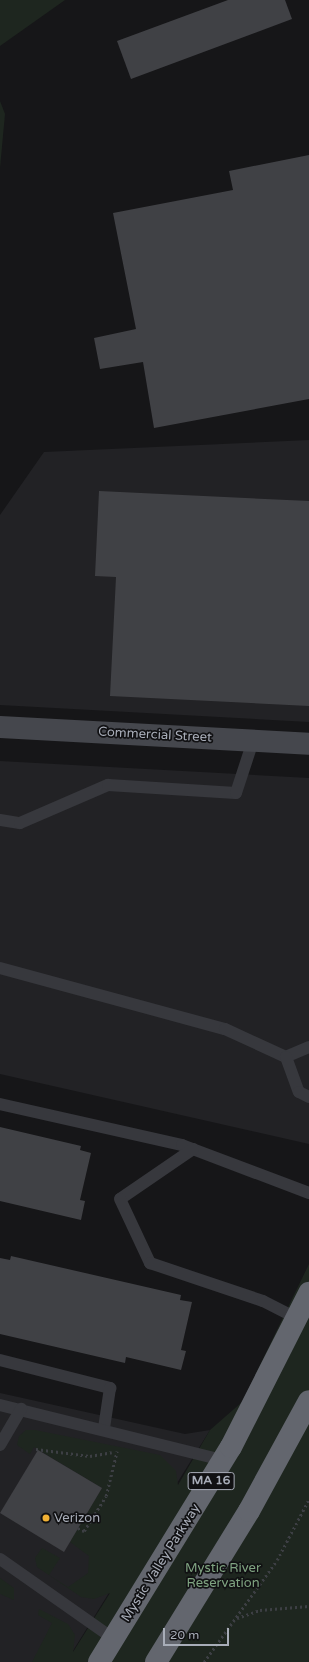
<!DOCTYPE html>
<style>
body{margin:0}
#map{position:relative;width:309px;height:1662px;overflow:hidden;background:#161618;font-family:"Varela Round",sans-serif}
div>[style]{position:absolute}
.built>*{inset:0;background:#222225}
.green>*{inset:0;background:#1e261f}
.building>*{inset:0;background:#404145}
.path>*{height:2.5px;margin-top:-1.25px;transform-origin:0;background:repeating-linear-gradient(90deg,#3d3f44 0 2px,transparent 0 5px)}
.lane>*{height:12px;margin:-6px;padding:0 6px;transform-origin:6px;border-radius:6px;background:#37383d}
.secondary>*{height:22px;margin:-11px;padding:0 11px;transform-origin:11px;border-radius:11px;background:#45474d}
.highway>*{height:22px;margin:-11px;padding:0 11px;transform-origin:11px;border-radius:11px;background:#63666e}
.dots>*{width:11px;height:11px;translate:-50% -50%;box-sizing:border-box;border:2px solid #111113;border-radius:50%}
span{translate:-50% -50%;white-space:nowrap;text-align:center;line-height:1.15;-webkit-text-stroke:3.5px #111113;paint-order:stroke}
.shield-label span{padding:1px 3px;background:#111113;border:1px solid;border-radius:3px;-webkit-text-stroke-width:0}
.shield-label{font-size:12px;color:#a8adb8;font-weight:700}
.street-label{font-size:13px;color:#a8adb8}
.poi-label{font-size:13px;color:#a8adb8}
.left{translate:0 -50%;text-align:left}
.park-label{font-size:13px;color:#7fa381}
.scale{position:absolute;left:163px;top:1628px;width:66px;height:18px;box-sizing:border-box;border:2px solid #a8adb8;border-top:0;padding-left:5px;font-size:12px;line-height:14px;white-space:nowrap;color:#a8adb8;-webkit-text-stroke:3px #111113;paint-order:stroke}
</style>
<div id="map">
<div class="built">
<i style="clip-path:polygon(309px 440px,309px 722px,0 705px,0 515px,44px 452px)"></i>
<i style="clip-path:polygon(0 761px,309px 778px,309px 1144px,0 1074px)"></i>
<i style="clip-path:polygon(0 1393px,185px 1434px,210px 1430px,66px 1662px,0 1662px)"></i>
</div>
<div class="green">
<i style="clip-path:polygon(0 0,65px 0,0 46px)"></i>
<i style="clip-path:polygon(0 101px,5px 114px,0 168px)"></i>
<i style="clip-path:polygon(309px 1264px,309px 1662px,32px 1662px,52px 1623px,38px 1615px,39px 1609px,68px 1624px,75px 1635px,73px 1652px,110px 1593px,94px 1599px,81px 1597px,37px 1567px,35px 1558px,42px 1548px,60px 1558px,49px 1575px,68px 1587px,88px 1573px,89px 1556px,70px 1542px,102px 1488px,34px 1447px,30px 1454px,17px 1445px,19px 1436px,26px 1430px,35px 1430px,160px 1455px,176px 1471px,178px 1485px,210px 1430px,242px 1402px)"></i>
<i style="clip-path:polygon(0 1578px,14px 1588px,14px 1600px,0 1594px)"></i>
</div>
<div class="building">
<i style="clip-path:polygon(228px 0,285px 0,292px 19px,131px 79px,117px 41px)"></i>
<i style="clip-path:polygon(309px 155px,309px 399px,154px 428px,143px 362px,100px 369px,94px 338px,136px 329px,113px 213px,233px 190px,229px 171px)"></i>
<i style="clip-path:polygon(99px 491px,309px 501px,309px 706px,110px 696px,116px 577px,95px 576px)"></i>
<i style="clip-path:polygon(0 1127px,81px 1146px,80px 1150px,91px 1153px,80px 1200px,85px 1201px,81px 1220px,0 1201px)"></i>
<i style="clip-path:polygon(11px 1256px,181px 1295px,180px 1300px,192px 1302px,181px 1350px,186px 1351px,181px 1370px,126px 1357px,125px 1363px,0 1334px,0 1258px,10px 1260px)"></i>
<i style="clip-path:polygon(38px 1450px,102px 1488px,64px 1552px,0 1513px)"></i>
</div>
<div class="path">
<i style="left:36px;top:1449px;width:54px;rotate:7.4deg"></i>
<i style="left:90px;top:1456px;width:22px;rotate:-10deg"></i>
<i style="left:78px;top:1528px;width:7px;rotate:27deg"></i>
<i style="left:84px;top:1531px;width:41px;rotate:-57.8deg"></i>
<i style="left:106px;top:1496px;width:46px;rotate:-76.3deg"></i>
<i style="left:237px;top:1618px;width:24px;rotate:-19deg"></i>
<i style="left:260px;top:1610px;width:49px;rotate:-4.7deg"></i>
<i style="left:204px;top:1662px;width:125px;rotate:-54.4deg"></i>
<i style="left:277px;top:1560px;width:69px;rotate:-62.3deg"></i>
</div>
<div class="lane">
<i style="left:0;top:820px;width:20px;rotate:9deg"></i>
<i style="left:20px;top:823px;width:96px;rotate:-23.4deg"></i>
<i style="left:108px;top:785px;width:128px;rotate:3.6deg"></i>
<i style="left:236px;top:793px;width:55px;rotate:-71.9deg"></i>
<i style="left:0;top:968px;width:233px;rotate:15.2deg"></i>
<i style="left:225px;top:1029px;width:67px;rotate:24.7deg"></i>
<i style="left:309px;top:1047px;width:25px;rotate:157deg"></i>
<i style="left:286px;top:1057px;width:37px;rotate:70deg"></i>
<i style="left:299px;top:1092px;width:11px;rotate:27deg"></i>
<i style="left:0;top:1104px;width:187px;rotate:12.7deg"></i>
<i style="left:182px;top:1145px;width:136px;rotate:20.7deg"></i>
<i style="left:193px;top:1149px;width:88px;rotate:145.6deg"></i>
<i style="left:120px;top:1199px;width:71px;rotate:64.9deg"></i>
<i style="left:150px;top:1263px;width:119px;rotate:18.6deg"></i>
<i style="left:263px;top:1301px;width:38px;rotate:27deg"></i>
<i style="left:0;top:1360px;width:114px;rotate:14.3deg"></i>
<i style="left:110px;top:1388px;width:40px;rotate:98.5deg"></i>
<i style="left:0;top:1405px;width:230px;rotate:13.9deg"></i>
<i style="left:0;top:1445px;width:42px;rotate:-59.7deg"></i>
<i style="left:0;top:1559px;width:139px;rotate:35.1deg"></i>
</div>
<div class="secondary">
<i style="left:0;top:727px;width:309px;rotate:3.1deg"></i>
</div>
<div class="highway">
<i style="left:99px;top:1662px;width:252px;rotate:-58.5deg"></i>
<i style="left:231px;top:1447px;width:173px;rotate:-63.1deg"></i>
<i style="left:156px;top:1662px;width:177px;rotate:-58.4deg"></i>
<i style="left:249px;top:1511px;width:125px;rotate:-61.4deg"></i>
</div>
<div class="dots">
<i style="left:46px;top:1518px;background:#f2b134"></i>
</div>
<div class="shield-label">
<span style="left:211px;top:1481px">MA 16</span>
</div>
<div class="street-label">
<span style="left:155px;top:735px;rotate:3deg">Commercial Street</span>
<span style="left:161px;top:1563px;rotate:-58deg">Mystic Valley Parkway</span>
</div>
<div class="poi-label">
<span class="left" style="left:54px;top:1518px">Verizon</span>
</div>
<div class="park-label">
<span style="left:223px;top:1576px">Mystic River<br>Reservation</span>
</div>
<div class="scale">20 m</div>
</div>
